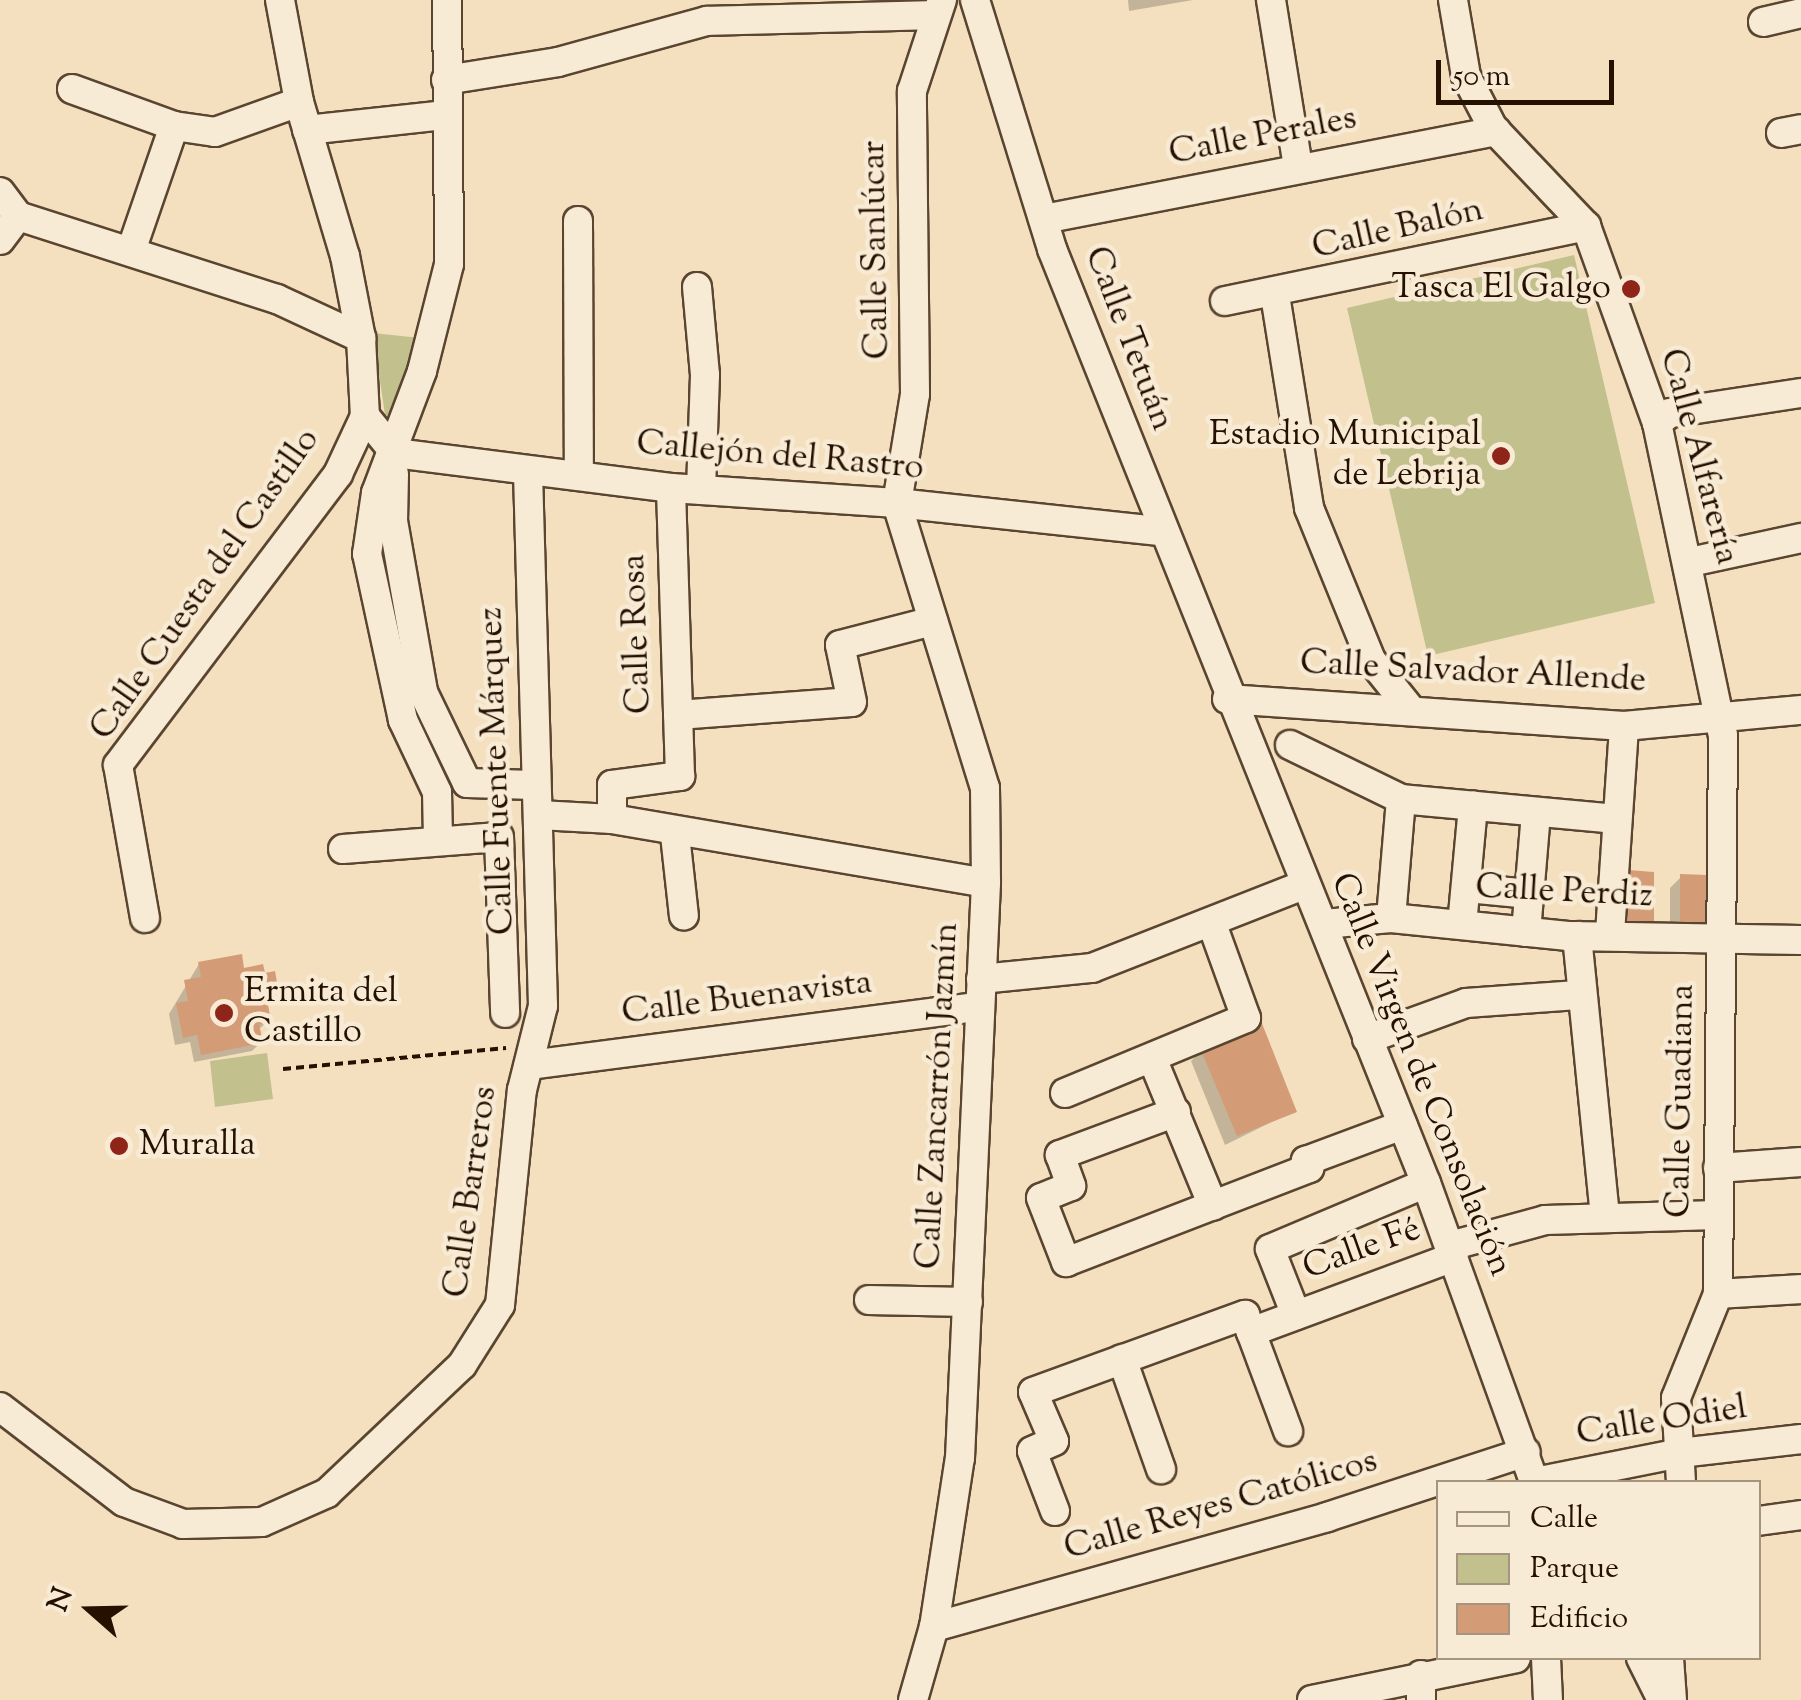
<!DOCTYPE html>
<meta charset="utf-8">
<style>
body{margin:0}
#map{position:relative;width:1801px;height:1700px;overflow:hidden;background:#f4e0bf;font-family:"Sorts Mill Goudy",serif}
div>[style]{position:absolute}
.green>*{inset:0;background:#c2c08d}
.shadow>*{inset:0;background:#0003}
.building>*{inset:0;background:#d49b77}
.path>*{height:4px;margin-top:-2px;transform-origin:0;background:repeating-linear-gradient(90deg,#261100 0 8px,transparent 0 13px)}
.roads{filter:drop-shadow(2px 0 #5a4530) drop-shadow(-2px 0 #5a4530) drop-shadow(0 2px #5a4530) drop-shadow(0 -2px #5a4530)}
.minor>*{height:28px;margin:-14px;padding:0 14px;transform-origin:14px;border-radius:14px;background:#f8ebd5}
.dots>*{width:28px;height:28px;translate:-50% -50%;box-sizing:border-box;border:5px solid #f8ebd5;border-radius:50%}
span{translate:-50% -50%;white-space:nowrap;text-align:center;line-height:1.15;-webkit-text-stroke:9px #f8ebd5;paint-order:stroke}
.street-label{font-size:35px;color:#261100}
.poi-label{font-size:35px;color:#261100}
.right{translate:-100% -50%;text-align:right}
.left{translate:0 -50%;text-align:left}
.legend{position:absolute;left:1436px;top:1480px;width:325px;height:180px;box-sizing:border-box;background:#f8ebd5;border:2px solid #a49480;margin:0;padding:12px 18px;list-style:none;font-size:30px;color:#261100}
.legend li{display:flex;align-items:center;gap:20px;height:50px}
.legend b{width:50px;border:2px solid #a49480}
.north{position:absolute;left:40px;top:1560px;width:100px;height:100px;-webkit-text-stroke:8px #f8ebd5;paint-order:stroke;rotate:290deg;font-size:28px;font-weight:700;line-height:40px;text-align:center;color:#261100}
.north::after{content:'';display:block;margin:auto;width:35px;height:45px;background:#261100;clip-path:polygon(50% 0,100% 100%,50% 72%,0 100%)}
.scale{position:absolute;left:1436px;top:60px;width:178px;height:45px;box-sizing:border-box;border:5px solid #261100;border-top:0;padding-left:12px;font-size:30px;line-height:35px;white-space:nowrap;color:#261100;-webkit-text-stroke:8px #f8ebd5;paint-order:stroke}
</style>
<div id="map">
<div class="green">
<i style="clip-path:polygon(1574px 255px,1655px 603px,1428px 656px,1347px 308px)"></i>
<i style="clip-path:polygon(373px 333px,420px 338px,401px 418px,385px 415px)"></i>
<i style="clip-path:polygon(267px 1053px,273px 1099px,215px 1107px,210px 1061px)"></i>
</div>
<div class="shadow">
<i style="clip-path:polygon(1128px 0,1193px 0,1129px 11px)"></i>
<i style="clip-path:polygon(1629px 873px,1635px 940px,1611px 940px,1612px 889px)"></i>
<i style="clip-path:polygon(1681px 877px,1693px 935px,1670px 935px,1670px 888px)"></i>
<i style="clip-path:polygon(199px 964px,263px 976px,275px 987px,264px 996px,268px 1021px,258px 1030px,260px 1043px,252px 1051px,194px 1062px,190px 1042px,175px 1045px,169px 1014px)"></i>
<i style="clip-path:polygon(1202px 1050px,1294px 1111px,1225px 1145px,1191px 1061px)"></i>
</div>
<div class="building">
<i style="clip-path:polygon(1628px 870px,1654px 872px,1654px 924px,1627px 924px)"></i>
<i style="clip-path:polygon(1680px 874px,1708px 875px,1707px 925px,1680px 925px)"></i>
<i style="clip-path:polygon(242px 954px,244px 968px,263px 964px,265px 973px,275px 971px,278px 988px,266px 993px,271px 1022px,259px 1024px,263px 1043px,201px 1055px,197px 1035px,183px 1038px,176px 1003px,188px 1001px,184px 980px,201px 977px,198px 962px)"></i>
<i style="clip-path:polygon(1261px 1021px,1297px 1112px,1237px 1136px,1200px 1048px)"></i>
</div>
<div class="path">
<i style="left:283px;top:1069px;width:224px;rotate:-5.4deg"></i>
</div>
<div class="roads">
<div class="minor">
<i style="left:280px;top:0;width:104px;rotate:79.4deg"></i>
<i style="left:299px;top:102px;width:161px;rotate:73.4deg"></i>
<i style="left:345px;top:256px;width:84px;rotate:79deg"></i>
<i style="left:361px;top:338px;width:78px;rotate:87.1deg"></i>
<i style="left:365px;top:416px;width:48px;rotate:51deg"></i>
<i style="left:975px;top:0;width:261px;rotate:72.8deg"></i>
<i style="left:1052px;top:249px;width:1006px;rotate:68.18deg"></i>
<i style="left:1426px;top:1183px;width:318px;rotate:70.1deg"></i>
<i style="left:1271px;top:0;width:168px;rotate:80.8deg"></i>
<i style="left:1453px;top:0;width:77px;rotate:80.3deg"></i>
<i style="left:1466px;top:76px;width:59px;rotate:62.6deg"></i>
<i style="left:1493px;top:128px;width:135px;rotate:46.5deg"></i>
<i style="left:1586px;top:226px;width:209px;rotate:70.2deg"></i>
<i style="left:1657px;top:423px;width:319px;rotate:78.1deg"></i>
<i style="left:1723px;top:735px;width:559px;rotate:90.51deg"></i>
<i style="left:1718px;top:1294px;width:112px;rotate:112deg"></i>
<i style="left:1676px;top:1398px;width:84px;rotate:86.6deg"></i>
<i style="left:1763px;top:22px;width:39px;rotate:-13deg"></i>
<i style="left:446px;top:80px;width:113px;rotate:-9.1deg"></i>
<i style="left:558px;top:62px;width:155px;rotate:-15.4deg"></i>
<i style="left:707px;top:21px;width:226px;rotate:-1.5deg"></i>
<i style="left:72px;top:89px;width:109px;rotate:19.9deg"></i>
<i style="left:174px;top:126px;width:41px;rotate:8.3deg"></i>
<i style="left:215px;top:132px;width:89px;rotate:-19.7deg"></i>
<i style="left:307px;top:130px;width:140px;rotate:-6.2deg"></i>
<i style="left:1781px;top:133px;width:20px;rotate:-11deg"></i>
<i style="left:0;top:192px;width:30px;rotate:53deg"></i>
<i style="left:18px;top:216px;width:272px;rotate:17.8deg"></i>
<i style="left:277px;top:299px;width:93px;rotate:24.9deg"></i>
<i style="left:1044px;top:219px;width:461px;rotate:-11deg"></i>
<i style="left:578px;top:221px;width:255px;rotate:89.8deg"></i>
<i style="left:0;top:240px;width:30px;rotate:-53deg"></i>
<i style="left:132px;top:248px;width:129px;rotate:-71deg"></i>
<i style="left:697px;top:287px;width:88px;rotate:84.8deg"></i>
<i style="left:705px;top:375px;width:115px;rotate:92deg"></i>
<i style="left:1275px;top:295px;width:216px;rotate:80.9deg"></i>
<i style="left:1309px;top:508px;width:164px;rotate:67.8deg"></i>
<i style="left:1371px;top:660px;width:65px;rotate:51.2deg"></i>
<i style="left:1225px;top:301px;width:369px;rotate:-11.7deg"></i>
<i style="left:1657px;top:423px;width:16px;rotate:-38deg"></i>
<i style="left:1670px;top:413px;width:133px;rotate:-8.7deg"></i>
<i style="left:395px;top:453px;width:278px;rotate:7.2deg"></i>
<i style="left:671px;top:488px;width:226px;rotate:3.8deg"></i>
<i style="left:897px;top:503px;width:264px;rotate:6.1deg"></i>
<i style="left:394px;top:474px;width:47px;rotate:91.2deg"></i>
<i style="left:393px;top:521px;width:174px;rotate:80deg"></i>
<i style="left:423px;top:692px;width:101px;rotate:64.2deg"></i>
<i style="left:467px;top:783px;width:66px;rotate:1.7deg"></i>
<i style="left:1690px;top:562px;width:114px;rotate:-12.2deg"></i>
<i style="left:1227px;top:699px;width:398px;rotate:3.9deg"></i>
<i style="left:1624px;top:726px;width:178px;rotate:-5.2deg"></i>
<i style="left:678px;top:715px;width:174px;rotate:-4.3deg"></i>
<i style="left:852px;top:702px;width:58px;rotate:-101.9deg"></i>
<i style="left:840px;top:645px;width:96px;rotate:-14.5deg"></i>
<i style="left:1290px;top:745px;width:123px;rotate:25.9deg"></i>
<i style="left:1401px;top:799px;width:216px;rotate:5.3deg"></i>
<i style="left:539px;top:815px;width:73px;rotate:3.1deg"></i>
<i style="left:612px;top:819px;width:379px;rotate:9.7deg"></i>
<i style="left:612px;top:819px;width:34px;rotate:-90deg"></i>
<i style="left:612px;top:785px;width:69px;rotate:-7.5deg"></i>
<i style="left:680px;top:776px;width:288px;rotate:-91.8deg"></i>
<i style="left:675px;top:835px;width:81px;rotate:83.7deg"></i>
<i style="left:438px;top:839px;width:47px;rotate:-91.2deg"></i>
<i style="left:437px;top:792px;width:80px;rotate:-115.3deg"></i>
<i style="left:403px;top:720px;width:170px;rotate:-102.2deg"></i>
<i style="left:367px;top:554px;width:62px;rotate:-81.6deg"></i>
<i style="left:376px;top:493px;width:130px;rotate:-69.3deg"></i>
<i style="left:422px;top:371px;width:110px;rotate:-75.8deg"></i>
<i style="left:449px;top:264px;width:264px;rotate:-90.4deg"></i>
<i style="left:343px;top:849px;width:156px;rotate:-4.4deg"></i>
<i style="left:499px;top:837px;width:176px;rotate:88deg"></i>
<i style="left:1466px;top:888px;width:63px;rotate:5.4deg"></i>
<i style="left:145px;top:918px;width:155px;rotate:-100deg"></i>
<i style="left:118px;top:765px;width:365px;rotate:-52.9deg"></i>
<i style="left:338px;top:474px;width:64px;rotate:-65deg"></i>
<i style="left:1391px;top:918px;width:119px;rotate:-85.2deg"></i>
<i style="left:1324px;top:924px;width:67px;rotate:-5.1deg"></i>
<i style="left:1391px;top:918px;width:178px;rotate:5.8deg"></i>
<i style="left:1568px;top:936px;width:233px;rotate:1deg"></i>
<i style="left:1462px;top:925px;width:120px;rotate:-84.7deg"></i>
<i style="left:1526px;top:932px;width:120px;rotate:-85.2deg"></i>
<i style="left:1610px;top:933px;width:207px;rotate:-86.1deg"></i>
<i style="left:1577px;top:936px;width:280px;rotate:84.3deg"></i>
<i style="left:981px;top:979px;width:112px;rotate:-5.7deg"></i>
<i style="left:1092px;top:968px;width:228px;rotate:-21.4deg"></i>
<i style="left:1367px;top:1039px;width:105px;rotate:-20deg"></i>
<i style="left:1466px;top:1003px;width:112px;rotate:-4.1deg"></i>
<i style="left:1152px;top:1058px;width:160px;rotate:67.6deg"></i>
<i style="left:529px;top:1065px;width:451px;rotate:-7.4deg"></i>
<i style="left:1065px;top:1093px;width:196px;rotate:-22.5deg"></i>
<i style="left:1246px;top:1018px;width:100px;rotate:-109.9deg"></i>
<i style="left:1176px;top:1112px;width:124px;rotate:159.7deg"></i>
<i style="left:1060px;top:1155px;width:33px;rotate:70deg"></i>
<i style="left:1071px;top:1186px;width:32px;rotate:158deg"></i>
<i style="left:1041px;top:1198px;width:69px;rotate:68.7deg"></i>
<i style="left:1066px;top:1262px;width:261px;rotate:-21.1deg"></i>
<i style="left:1309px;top:1168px;width:8px;rotate:-113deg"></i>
<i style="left:1306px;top:1161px;width:103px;rotate:-20.4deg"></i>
<i style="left:1718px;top:1168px;width:83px;rotate:-4.1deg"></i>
<i style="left:1450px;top:1246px;width:98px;rotate:-15.3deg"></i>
<i style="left:1545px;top:1220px;width:172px;rotate:-1.7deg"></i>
<i style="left:1718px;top:1294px;width:83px;rotate:-3.4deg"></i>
<i style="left:869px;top:1300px;width:99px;rotate:1.2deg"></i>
<i style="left:1296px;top:1315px;width:71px;rotate:-111.5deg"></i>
<i style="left:1270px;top:1249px;width:169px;rotate:-22.9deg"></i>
<i style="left:1251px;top:1332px;width:106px;rotate:69.5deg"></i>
<i style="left:1122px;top:1359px;width:117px;rotate:70.5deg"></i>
<i style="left:0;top:1407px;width:156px;rotate:37.5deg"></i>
<i style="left:124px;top:1502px;width:63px;rotate:20.4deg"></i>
<i style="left:183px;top:1524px;width:79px;rotate:-1.5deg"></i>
<i style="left:262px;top:1522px;width:71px;rotate:-24deg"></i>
<i style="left:327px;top:1493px;width:186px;rotate:-43.5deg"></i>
<i style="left:462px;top:1365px;width:71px;rotate:-57.7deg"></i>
<i style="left:500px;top:1305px;width:216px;rotate:-84.2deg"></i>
<i style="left:522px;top:1090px;width:87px;rotate:-76deg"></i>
<i style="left:543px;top:1006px;width:534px;rotate:-91.61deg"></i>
<i style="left:1535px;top:1482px;width:148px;rotate:-11.3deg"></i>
<i style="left:1680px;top:1453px;width:122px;rotate:-6.6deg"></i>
<i style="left:1055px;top:1511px;width:64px;rotate:-111deg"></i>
<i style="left:1032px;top:1451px;width:24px;rotate:-24deg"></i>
<i style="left:1054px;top:1441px;width:53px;rotate:-113.2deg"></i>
<i style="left:1033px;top:1392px;width:226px;rotate:-20deg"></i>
<i style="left:1245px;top:1315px;width:18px;rotate:71deg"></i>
<i style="left:1251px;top:1332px;width:216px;rotate:-20.3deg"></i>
<i style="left:1758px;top:1521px;width:43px;rotate:-7.9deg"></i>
<i style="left:934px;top:1627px;width:408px;rotate:-15.6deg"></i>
<i style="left:1327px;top:1517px;width:209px;rotate:-18.1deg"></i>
<i style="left:1546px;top:1658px;width:42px;rotate:87.3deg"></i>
<i style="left:1641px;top:1658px;width:47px;rotate:63.4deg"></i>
<i style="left:1669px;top:1658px;width:42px;rotate:85.9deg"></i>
<i style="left:1421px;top:1675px;width:25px;rotate:90deg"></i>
<i style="left:913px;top:1700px;width:76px;rotate:-74deg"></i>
<i style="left:934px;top:1627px;width:171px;rotate:-81.3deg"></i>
<i style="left:960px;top:1458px;width:576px;rotate:-87.41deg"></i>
<i style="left:986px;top:883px;width:95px;rotate:-90.6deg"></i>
<i style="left:985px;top:788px;width:298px;rotate:-107.2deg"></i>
<i style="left:897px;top:503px;width:110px;rotate:-80.6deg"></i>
<i style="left:915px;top:394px;width:303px;rotate:-90.6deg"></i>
<i style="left:912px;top:91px;width:96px;rotate:-71.8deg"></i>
<i style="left:1312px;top:1700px;width:208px;rotate:-11.6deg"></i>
</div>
</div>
<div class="dots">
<i style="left:1631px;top:289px;background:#8f2418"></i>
<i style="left:1501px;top:456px;background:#8f2418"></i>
<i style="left:224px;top:1013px;background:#8f2418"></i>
<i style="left:119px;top:1146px;background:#8f2418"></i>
</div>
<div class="street-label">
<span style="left:1263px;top:137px;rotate:-11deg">Calle Perales</span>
<span style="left:1398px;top:230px;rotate:-13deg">Calle Balón</span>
<span style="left:877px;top:250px;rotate:-91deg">Calle Sanlúcar</span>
<span style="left:1128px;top:339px;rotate:69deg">Calle Tetuán</span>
<span style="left:780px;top:457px;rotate:5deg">Callejón del Rastro</span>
<span style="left:1698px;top:457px;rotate:75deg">Calle Alfarería</span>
<span style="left:206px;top:585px;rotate:-55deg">Calle Cuesta del Castillo</span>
<span style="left:638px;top:634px;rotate:-92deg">Calle Rosa</span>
<span style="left:1473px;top:673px;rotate:3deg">Calle Salvador Allende</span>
<span style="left:498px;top:771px;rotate:-92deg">Calle Fuente Márquez</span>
<span style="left:1564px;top:893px;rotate:3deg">Calle Perdiz</span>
<span style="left:747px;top:999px;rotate:-7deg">Calle Buenavista</span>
<span style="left:1420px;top:1075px;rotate:68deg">Calle Virgen de Consolación</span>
<span style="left:939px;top:1096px;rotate:-87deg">Calle Zancarrón Jazmín</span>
<span style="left:1682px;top:1101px;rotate:-89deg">Calle Guadiana</span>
<span style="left:472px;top:1192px;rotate:-82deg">Calle Barreros</span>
<span style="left:1362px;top:1250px;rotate:-20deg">Calle Fé</span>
<span style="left:1662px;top:1422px;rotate:-9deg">Calle Odiel</span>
<span style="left:1221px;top:1506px;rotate:-16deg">Calle Reyes Católicos</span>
</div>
<div class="poi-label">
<span class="right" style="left:1611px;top:289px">Tasca El Galgo</span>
<span class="right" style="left:1481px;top:456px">Estadio Municipal<br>de Lebrija</span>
<span class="left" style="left:244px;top:1013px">Ermita del<br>Castillo</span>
<span class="left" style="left:139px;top:1146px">Muralla</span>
</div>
<ul class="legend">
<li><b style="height:12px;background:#f8ebd5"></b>Calle</li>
<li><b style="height:28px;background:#c2c08d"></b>Parque</li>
<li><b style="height:28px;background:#d49b77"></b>Edificio</li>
</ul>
<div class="north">N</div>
<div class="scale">50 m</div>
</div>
